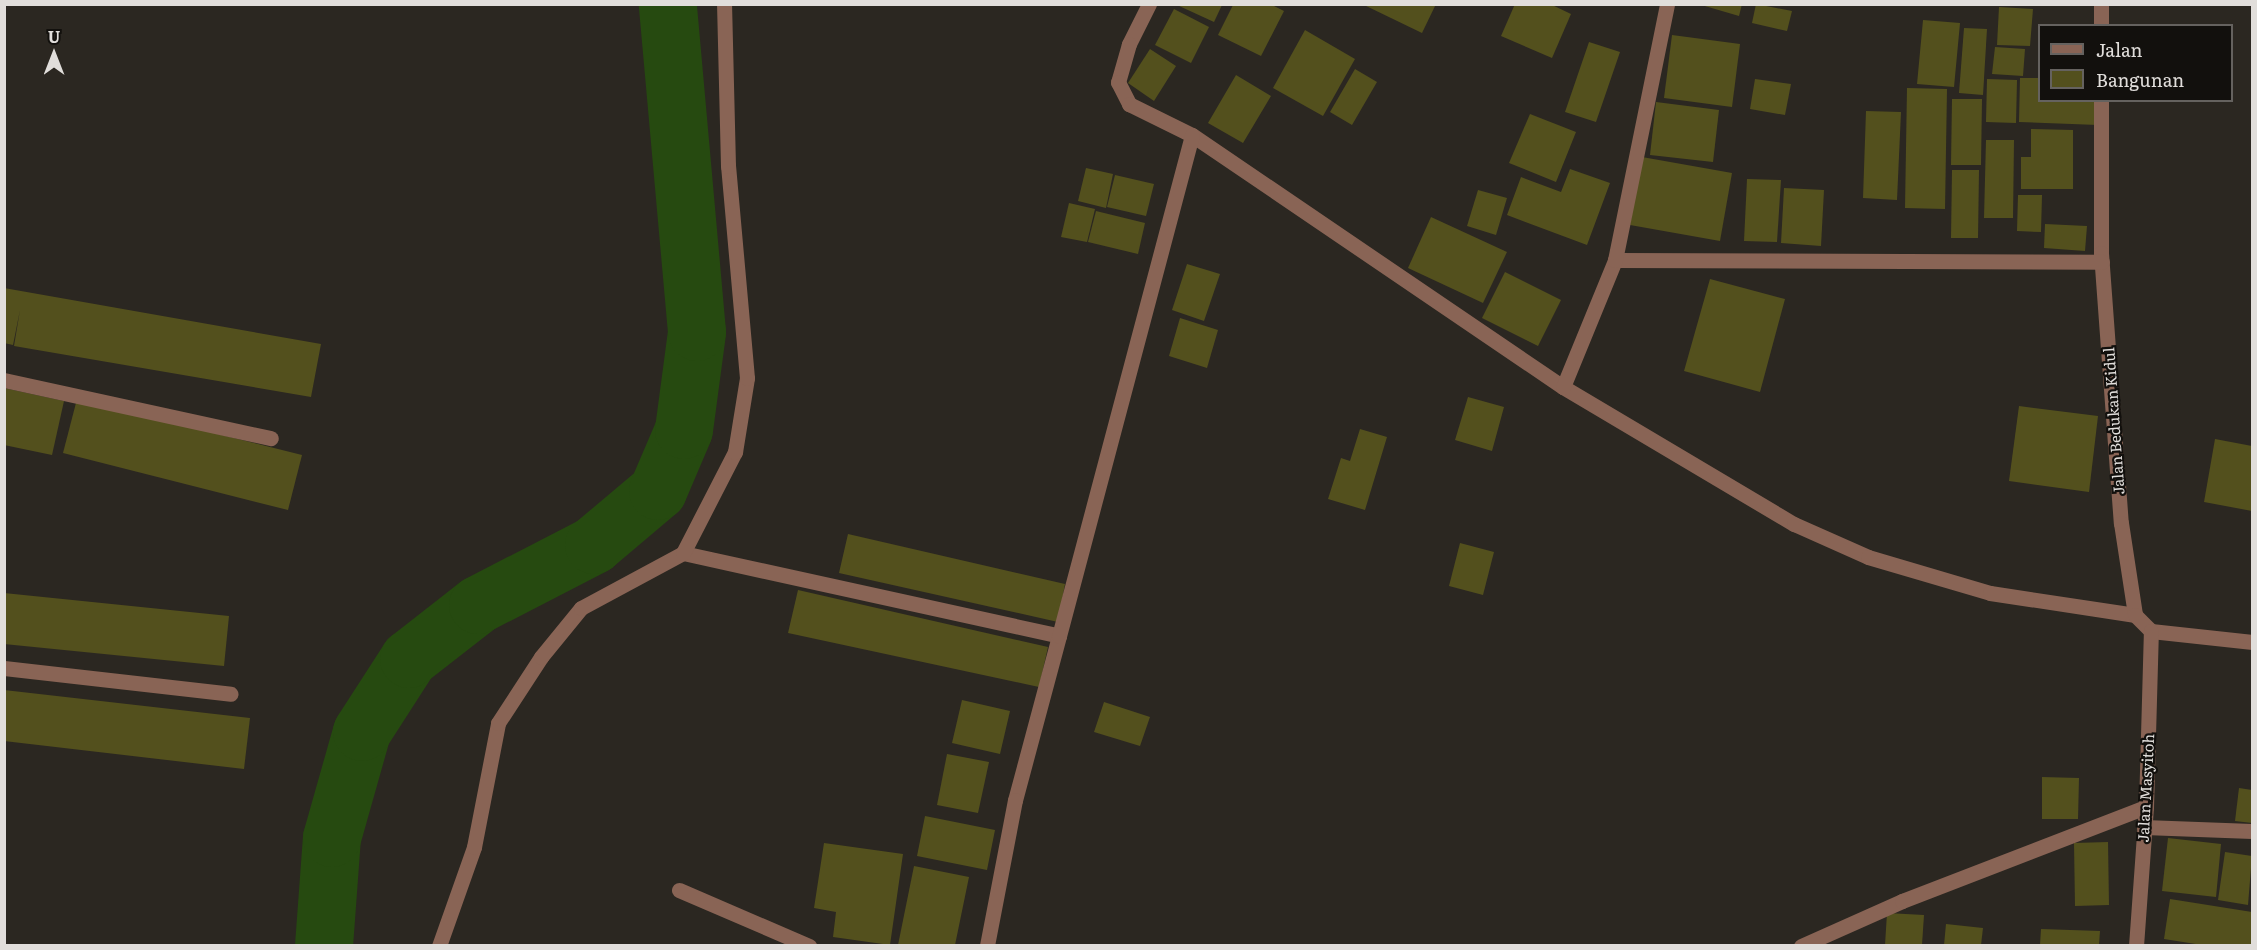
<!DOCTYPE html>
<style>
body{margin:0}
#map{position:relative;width:2257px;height:950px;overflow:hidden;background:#2b2721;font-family:Literata,serif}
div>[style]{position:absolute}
.river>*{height:58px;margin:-29px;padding:0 29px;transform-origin:29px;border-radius:29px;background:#264a10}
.building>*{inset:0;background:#53501d}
.minor>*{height:15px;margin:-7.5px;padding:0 7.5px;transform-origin:7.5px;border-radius:7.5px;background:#896455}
span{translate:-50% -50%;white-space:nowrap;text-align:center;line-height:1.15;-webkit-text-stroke:4.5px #12100d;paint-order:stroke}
.street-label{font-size:15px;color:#e1dedb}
.frame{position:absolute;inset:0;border:6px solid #e1dedb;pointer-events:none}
.legend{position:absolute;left:2038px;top:24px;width:195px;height:78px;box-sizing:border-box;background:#12100d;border:2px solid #65625f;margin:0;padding:8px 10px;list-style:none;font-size:18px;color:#e1dedb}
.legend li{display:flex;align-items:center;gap:12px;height:30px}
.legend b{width:30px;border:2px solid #65625f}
.north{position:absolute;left:24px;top:24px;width:60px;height:60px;-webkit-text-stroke:4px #12100d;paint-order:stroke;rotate:0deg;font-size:16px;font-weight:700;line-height:24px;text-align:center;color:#e1dedb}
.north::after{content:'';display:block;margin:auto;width:21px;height:27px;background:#e1dedb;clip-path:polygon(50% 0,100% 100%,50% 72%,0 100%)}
</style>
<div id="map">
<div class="river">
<i style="left:324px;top:946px;width:108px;rotate:-85.8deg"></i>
<i style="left:332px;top:838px;width:110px;rotate:-74.2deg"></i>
<i style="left:362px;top:732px;width:87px;rotate:-57.2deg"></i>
<i style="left:409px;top:659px;width:88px;rotate:-38deg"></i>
<i style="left:478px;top:605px;width:131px;rotate:-27.3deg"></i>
<i style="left:594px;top:545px;width:84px;rotate:-40.2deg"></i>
<i style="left:658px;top:491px;width:66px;rotate:-66.9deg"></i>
<i style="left:684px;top:430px;width:99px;rotate:-82.4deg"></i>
<i style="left:697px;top:332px;width:329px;rotate:-95.1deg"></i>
</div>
<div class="building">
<i style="clip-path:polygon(1362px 4px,1436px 4px,1422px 33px)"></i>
<i style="clip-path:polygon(1515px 4px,1550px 4px,1571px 14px,1552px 58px,1501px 36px)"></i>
<i style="clip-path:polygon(1698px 4px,1742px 4px,1739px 16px)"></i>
<i style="clip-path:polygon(1756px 4px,1792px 11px,1787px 31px,1752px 23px)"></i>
<i style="clip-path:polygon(1177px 5px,1222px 5px,1214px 22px)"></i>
<i style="clip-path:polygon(1233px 5px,1272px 5px,1284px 11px,1261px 56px,1218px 35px)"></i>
<i style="clip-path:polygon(1999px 7px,2033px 9px,2030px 46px,1997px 45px)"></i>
<i style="clip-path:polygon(1174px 9px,1209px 27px,1191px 63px,1155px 45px)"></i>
<i style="clip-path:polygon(1923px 20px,1960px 23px,1954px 87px,1917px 84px)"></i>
<i style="clip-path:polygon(1964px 28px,1987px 29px,1983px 95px,1959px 93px)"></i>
<i style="clip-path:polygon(1305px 30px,1355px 59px,1323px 116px,1273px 88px)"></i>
<i style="clip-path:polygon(1672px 35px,1740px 44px,1732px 107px,1664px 98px)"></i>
<i style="clip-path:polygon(1589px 42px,1620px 52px,1596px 122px,1565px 112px)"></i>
<i style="clip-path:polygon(1995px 47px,2025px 49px,2023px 76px,1992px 74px)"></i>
<i style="clip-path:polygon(1150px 49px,1176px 66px,1154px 101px,1128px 83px)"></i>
<i style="clip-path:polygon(1355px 69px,1377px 82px,1352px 125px,1330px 112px)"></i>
<i style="clip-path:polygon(1236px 75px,1271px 96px,1243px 143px,1208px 123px)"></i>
<i style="clip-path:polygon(2020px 78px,2040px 78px,2040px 100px,2098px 100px,2098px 125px,2019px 122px)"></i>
<i style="clip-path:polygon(1755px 79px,1791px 84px,1785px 115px,1750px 109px)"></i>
<i style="clip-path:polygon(1987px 79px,2017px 80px,2016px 123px,1986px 122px)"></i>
<i style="clip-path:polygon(1907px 88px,1947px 89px,1945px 209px,1905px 208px)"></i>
<i style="clip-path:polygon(1952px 99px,1982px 99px,1981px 165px,1951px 165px)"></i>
<i style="clip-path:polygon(1656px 102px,1719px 110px,1713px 162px,1650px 155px)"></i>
<i style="clip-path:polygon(1866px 111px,1901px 112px,1897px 200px,1863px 198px)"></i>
<i style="clip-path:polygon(1530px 114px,1576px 132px,1556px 182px,1509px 163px)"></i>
<i style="clip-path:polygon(2031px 129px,2073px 130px,2073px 189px,2021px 189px,2021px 157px,2031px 157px)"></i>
<i style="clip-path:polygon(1986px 140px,2014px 140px,2013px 218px,1984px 218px)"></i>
<i style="clip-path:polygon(1642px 157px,1732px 173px,1720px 241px,1630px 225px)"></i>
<i style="clip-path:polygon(1086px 168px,1113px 174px,1106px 208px,1078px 201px)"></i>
<i style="clip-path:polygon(1570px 169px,1610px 183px,1587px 245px,1507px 215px,1521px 177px,1561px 192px)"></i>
<i style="clip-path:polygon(1952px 170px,1979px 170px,1978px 238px,1951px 238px)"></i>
<i style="clip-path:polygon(1115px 175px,1154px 184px,1146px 216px,1107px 207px)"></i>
<i style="clip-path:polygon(1747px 179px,1781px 180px,1777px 242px,1744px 241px)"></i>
<i style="clip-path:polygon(1784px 188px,1824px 190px,1821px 246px,1781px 243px)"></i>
<i style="clip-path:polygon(1478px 190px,1507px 198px,1496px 235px,1467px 226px)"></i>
<i style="clip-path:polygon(2018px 195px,2042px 195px,2041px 232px,2017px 231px)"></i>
<i style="clip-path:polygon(1069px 203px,1095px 209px,1087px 242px,1061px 237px)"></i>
<i style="clip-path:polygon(1096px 211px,1145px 223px,1138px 254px,1088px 242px)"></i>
<i style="clip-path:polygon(1431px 217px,1507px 252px,1483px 303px,1408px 268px)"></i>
<i style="clip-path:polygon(2045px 224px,2087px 226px,2085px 251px,2044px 248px)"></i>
<i style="clip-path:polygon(1187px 264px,1220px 274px,1204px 321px,1172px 310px)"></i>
<i style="clip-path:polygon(1505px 272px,1561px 300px,1538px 346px,1482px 318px)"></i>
<i style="clip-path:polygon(1710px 279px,1785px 299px,1760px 392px,1684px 371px)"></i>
<i style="clip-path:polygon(4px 288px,321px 344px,311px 397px,14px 346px,20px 310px,13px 345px,4px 343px)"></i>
<i style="clip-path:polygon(1180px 318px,1218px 330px,1207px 368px,1169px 356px)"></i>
<i style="clip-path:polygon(4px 388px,64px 401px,52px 455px,4px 445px)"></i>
<i style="clip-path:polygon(1468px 397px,1504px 407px,1492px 451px,1455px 440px)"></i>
<i style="clip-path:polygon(77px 399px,302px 455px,288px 510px,63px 453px)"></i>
<i style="clip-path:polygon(2019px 406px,2098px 416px,2089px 492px,2009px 481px)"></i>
<i style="clip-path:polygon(1360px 429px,1387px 437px,1365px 510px,1328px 499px,1341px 458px,1350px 461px)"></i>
<i style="clip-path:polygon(2215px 439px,2252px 446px,2252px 511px,2204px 502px)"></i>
<i style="clip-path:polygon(848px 534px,1065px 584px,1058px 622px,839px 573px)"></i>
<i style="clip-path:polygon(1460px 543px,1494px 552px,1483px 595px,1449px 586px)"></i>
<i style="clip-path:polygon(798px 590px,1048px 647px,1039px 687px,788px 633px)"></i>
<i style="clip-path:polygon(4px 593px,229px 616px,224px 666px,4px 644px)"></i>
<i style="clip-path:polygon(4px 690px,250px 718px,244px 769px,4px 741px)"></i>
<i style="clip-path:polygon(962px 700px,1010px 711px,1000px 754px,952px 743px)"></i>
<i style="clip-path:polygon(1104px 702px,1150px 717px,1140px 746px,1094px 732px)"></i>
<i style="clip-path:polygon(947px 754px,989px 762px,978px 813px,937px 805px)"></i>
<i style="clip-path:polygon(2042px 777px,2079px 778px,2078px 819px,2042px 819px)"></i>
<i style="clip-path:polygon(2239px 788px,2252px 790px,2252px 823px,2235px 821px)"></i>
<i style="clip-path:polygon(925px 816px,995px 830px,987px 870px,917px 856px)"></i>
<i style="clip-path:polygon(2168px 838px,2221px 844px,2216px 897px,2162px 891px)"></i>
<i style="clip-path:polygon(2108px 842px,2109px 905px,2075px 906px,2074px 843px)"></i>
<i style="clip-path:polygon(824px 843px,903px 854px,890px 945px,833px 937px,836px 912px,814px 908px)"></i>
<i style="clip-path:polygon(2225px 852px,2252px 856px,2248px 905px,2218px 900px)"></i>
<i style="clip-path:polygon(914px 866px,969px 877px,955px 945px,898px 945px)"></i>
<i style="clip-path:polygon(2170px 899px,2252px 912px,2252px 945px,2202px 945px,2164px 939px)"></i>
<i style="clip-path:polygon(1887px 913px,1924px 915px,1922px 945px,1885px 945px)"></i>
<i style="clip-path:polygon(1946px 924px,1983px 928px,1981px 945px,1944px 945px)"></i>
<i style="clip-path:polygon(2041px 929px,2100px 931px,2099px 945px,2040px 945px)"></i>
</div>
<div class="minor">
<i style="left:1149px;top:4px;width:45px;rotate:116.6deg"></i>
<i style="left:1129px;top:44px;width:40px;rotate:106deg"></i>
<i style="left:1118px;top:82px;width:25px;rotate:63deg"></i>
<i style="left:1129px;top:104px;width:70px;rotate:26.2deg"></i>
<i style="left:1192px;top:135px;width:448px;rotate:34.2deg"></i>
<i style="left:1563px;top:387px;width:269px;rotate:30.7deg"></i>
<i style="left:1794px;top:524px;width:81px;rotate:24deg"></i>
<i style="left:1868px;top:557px;width:127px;rotate:16.4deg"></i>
<i style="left:1990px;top:593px;width:147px;rotate:8.6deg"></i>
<i style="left:2101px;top:26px;width:22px;rotate:-90deg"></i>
<i style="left:2101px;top:100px;width:153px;rotate:90deg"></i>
<i style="left:2101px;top:253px;width:271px;rotate:85.8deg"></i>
<i style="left:2121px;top:523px;width:93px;rotate:81.3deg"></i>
<i style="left:2135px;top:615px;width:23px;rotate:45deg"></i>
<i style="left:2151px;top:631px;width:102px;rotate:6.2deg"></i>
<i style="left:1615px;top:260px;width:487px;rotate:0.2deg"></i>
<i style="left:4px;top:380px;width:273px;rotate:12.3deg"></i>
<i style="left:1563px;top:387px;width:137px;rotate:-67.7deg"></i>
<i style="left:1615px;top:260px;width:261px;rotate:-78.5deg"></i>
<i style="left:683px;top:553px;width:385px;rotate:12.4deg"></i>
<i style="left:1059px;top:636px;width:170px;rotate:105deg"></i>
<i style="left:1015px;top:800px;width:149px;rotate:100.9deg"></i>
<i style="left:1059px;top:636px;width:518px;rotate:-75.13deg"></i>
<i style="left:4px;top:668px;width:228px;rotate:6.5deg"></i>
<i style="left:2144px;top:827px;width:108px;rotate:2.1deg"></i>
<i style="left:679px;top:890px;width:142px;rotate:23.3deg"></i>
<i style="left:439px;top:946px;width:105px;rotate:-70.5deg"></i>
<i style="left:474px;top:847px;width:126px;rotate:-79deg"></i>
<i style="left:498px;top:723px;width:79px;rotate:-56.9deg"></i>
<i style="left:541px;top:657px;width:63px;rotate:-50.8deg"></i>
<i style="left:581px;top:608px;width:116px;rotate:-28.3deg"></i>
<i style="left:683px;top:553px;width:114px;rotate:-62.8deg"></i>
<i style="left:735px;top:452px;width:75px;rotate:-80.8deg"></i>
<i style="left:747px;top:378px;width:213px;rotate:-95.1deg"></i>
<i style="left:728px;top:166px;width:162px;rotate:-91.4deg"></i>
<i style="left:1801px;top:946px;width:111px;rotate:-24deg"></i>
<i style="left:1902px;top:901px;width:261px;rotate:-21.1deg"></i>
<i style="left:2136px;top:946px;width:139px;rotate:-85.9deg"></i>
<i style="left:2146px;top:807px;width:176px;rotate:-88.4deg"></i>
</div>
<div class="street-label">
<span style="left:2113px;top:421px;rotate:-94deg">Jalan Bedukan Kidul</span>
<span style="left:2145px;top:788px;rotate:-87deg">Jalan Masyitoh</span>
</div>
<div class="frame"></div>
<ul class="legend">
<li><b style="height:8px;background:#896455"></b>Jalan</li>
<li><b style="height:16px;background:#53501d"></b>Bangunan</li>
</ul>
<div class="north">U</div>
</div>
